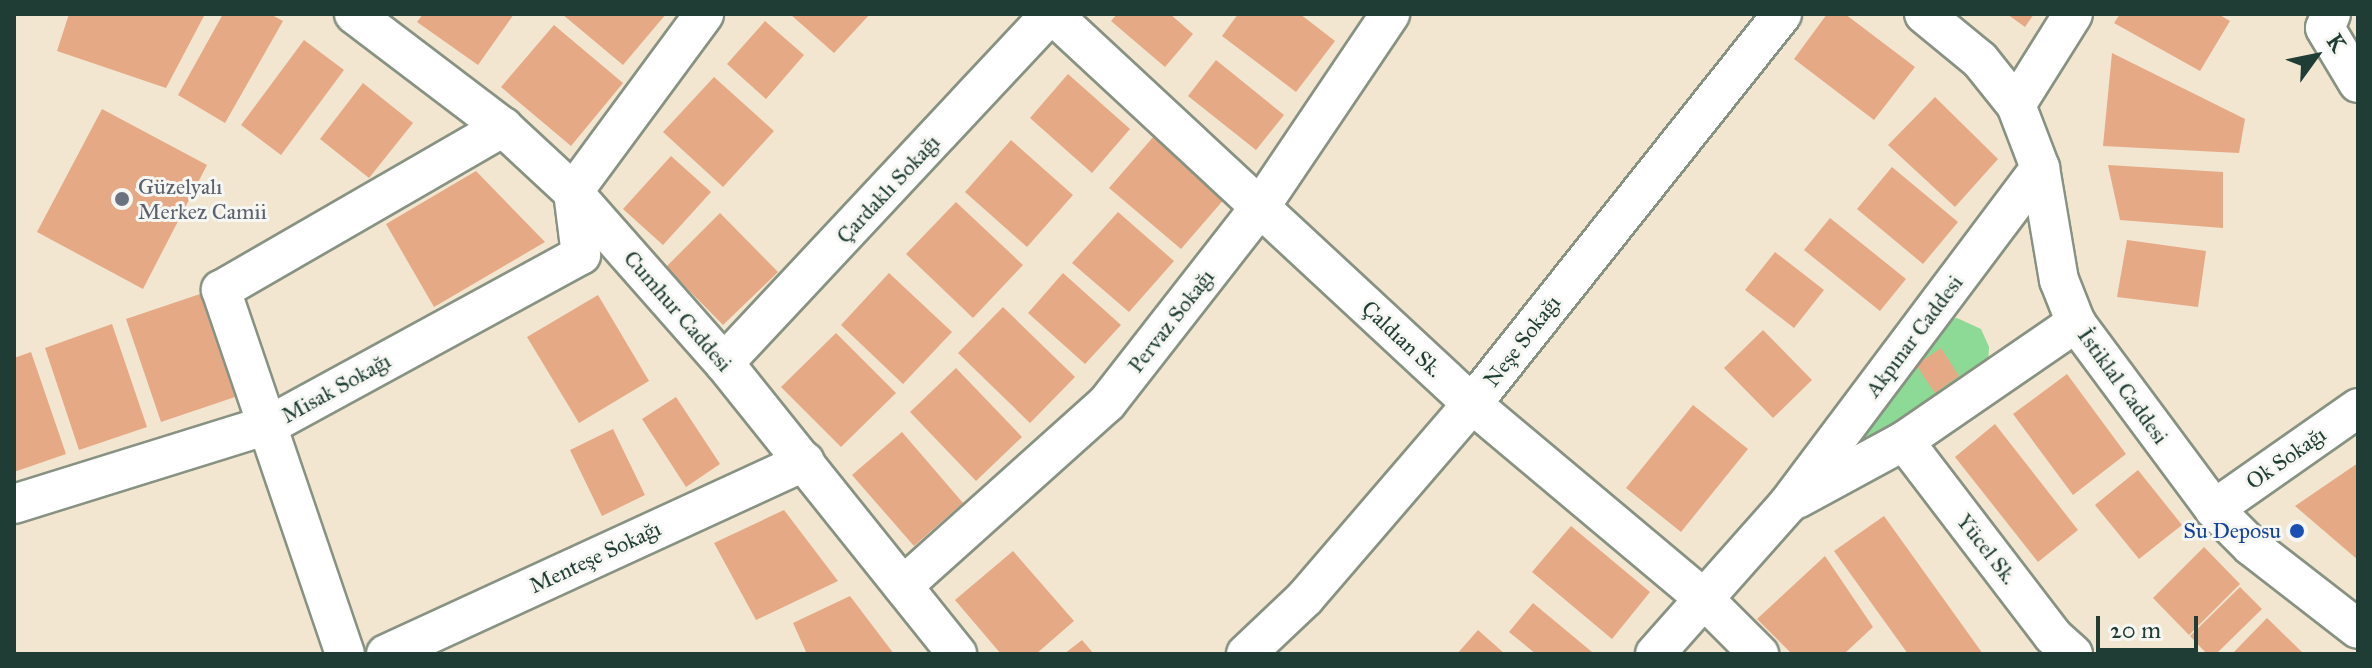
<!DOCTYPE html>
<meta charset="utf-8">
<style>
body{margin:0}
#map{position:relative;width:2372px;height:668px;overflow:hidden;background:#f2e6d1;font-family:"IM FELL Great Primer",serif}
div>[style]{position:absolute}
.green>*{inset:0;background:#8dd996}
.building>*{inset:0;background:#e5a985}
.roads{filter:drop-shadow(2px 0 #889282) drop-shadow(-2px 0 #889282) drop-shadow(0 2px #889282) drop-shadow(0 -2px #889282)}
.minor>*{height:38px;margin:-19px;padding:0 19px;transform-origin:19px;border-radius:19px;background:#fff}
.dots>*{width:22px;height:22px;translate:-50% -50%;box-sizing:border-box;border:4px solid #f6f6f2;border-radius:50%}
span{translate:-50% -50%;white-space:nowrap;text-align:center;line-height:1.15;-webkit-text-stroke:6px #f6f6f2;paint-order:stroke}
.worship-label{font-size:22px;color:#5b616d}
.left{translate:0 -50%;text-align:left}
.street-label{font-size:22px;color:#1f3d34}
.transit-label{font-size:22px;color:#164399}
.right{translate:-100% -50%;text-align:right}
.frame{position:absolute;inset:0;border:16px solid #1f3d34;pointer-events:none}
.north{position:absolute;left:2276px;top:16px;width:80px;height:80px;-webkit-text-stroke:6px #f6f6f2;paint-order:stroke;rotate:57deg;font-size:22px;font-weight:700;line-height:32px;text-align:center;color:#1f3d34}
.north::after{content:'';display:block;margin:auto;width:28px;height:36px;background:#1f3d34;clip-path:polygon(50% 0,100% 100%,50% 72%,0 100%)}
.scale{position:absolute;left:2096px;top:616px;width:102px;height:36px;box-sizing:border-box;border:4px solid #1f3d34;border-top:0;padding-left:10px;font-size:24px;line-height:28px;white-space:nowrap;color:#1f3d34;-webkit-text-stroke:6px #f6f6f2;paint-order:stroke}
</style>
<div id="map">
<div class="green">
<i style="clip-path:polygon(1957px 318px,1981px 329px,1989px 347px,1988px 364px,1866px 442px,1857px 429px,1947px 319px)"></i>
</div>
<div class="building">
<i style="clip-path:polygon(69px 14px,205px 14px,166px 88px,57px 51px)"></i>
<i style="clip-path:polygon(223px 14px,270px 14px,283px 21px,225px 123px,178px 95px)"></i>
<i style="clip-path:polygon(423px 14px,514px 14px,478px 65px,417px 22px)"></i>
<i style="clip-path:polygon(562px 14px,666px 14px,623px 65px)"></i>
<i style="clip-path:polygon(790px 14px,870px 14px,834px 53px)"></i>
<i style="clip-path:polygon(1117px 14px,1170px 14px,1193px 34px,1165px 67px,1111px 21px)"></i>
<i style="clip-path:polygon(1238px 14px,1300px 14px,1335px 41px,1296px 92px,1222px 36px)"></i>
<i style="clip-path:polygon(1827px 14px,1845px 14px,1915px 67px,1874px 120px,1794px 59px)"></i>
<i style="clip-path:polygon(2007px 14px,2034px 14px,2025px 27px)"></i>
<i style="clip-path:polygon(2120px 14px,2218px 14px,2230px 21px,2200px 71px,2114px 23px)"></i>
<i style="clip-path:polygon(765px 21px,804px 55px,766px 99px,727px 64px)"></i>
<i style="clip-path:polygon(554px 25px,623px 83px,571px 146px,501px 87px)"></i>
<i style="clip-path:polygon(304px 40px,344px 70px,281px 155px,241px 125px)"></i>
<i style="clip-path:polygon(2112px 53px,2245px 119px,2239px 153px,2103px 146px)"></i>
<i style="clip-path:polygon(1216px 60px,1284px 115px,1256px 150px,1188px 96px)"></i>
<i style="clip-path:polygon(1068px 74px,1130px 129px,1092px 173px,1030px 118px)"></i>
<i style="clip-path:polygon(714px 77px,774px 131px,723px 187px,663px 132px)"></i>
<i style="clip-path:polygon(363px 83px,413px 123px,369px 178px,320px 139px)"></i>
<i style="clip-path:polygon(1935px 97px,1998px 159px,1955px 207px,1888px 145px)"></i>
<i style="clip-path:polygon(102px 109px,207px 165px,143px 289px,37px 232px)"></i>
<i style="clip-path:polygon(1154px 136px,1226px 197px,1181px 249px,1109px 188px)"></i>
<i style="clip-path:polygon(1011px 140px,1073px 195px,1027px 247px,965px 192px)"></i>
<i style="clip-path:polygon(671px 156px,711px 192px,663px 245px,623px 209px)"></i>
<i style="clip-path:polygon(2108px 165px,2223px 172px,2223px 228px,2120px 220px)"></i>
<i style="clip-path:polygon(1892px 167px,1958px 222px,1923px 264px,1857px 209px)"></i>
<i style="clip-path:polygon(476px 171px,545px 242px,434px 307px,386px 224px)"></i>
<i style="clip-path:polygon(956px 202px,1023px 265px,973px 318px,906px 254px)"></i>
<i style="clip-path:polygon(1118px 212px,1174px 261px,1129px 312px,1072px 263px)"></i>
<i style="clip-path:polygon(720px 213px,778px 272px,723px 325px,666px 267px)"></i>
<i style="clip-path:polygon(1830px 218px,1906px 279px,1880px 311px,1804px 250px)"></i>
<i style="clip-path:polygon(2127px 240px,2206px 251px,2198px 307px,2117px 297px)"></i>
<i style="clip-path:polygon(1775px 252px,1824px 290px,1794px 328px,1745px 290px)"></i>
<i style="clip-path:polygon(889px 273px,952px 332px,903px 384px,841px 325px)"></i>
<i style="clip-path:polygon(1063px 273px,1121px 325px,1085px 364px,1028px 313px)"></i>
<i style="clip-path:polygon(200px 294px,235px 397px,161px 422px,126px 319px)"></i>
<i style="clip-path:polygon(598px 295px,649px 381px,579px 423px,527px 337px)"></i>
<i style="clip-path:polygon(1003px 307px,1075px 377px,1030px 423px,958px 353px)"></i>
<i style="clip-path:polygon(112px 324px,147px 427px,79px 450px,45px 348px)"></i>
<i style="clip-path:polygon(1763px 330px,1812px 380px,1773px 418px,1724px 368px)"></i>
<i style="clip-path:polygon(836px 333px,896px 393px,841px 447px,781px 387px)"></i>
<i style="clip-path:polygon(1941px 348px,1959px 376px,1935px 393px,1916px 365px)"></i>
<i style="clip-path:polygon(31px 352px,66px 454px,14px 472px,14px 358px)"></i>
<i style="clip-path:polygon(956px 368px,1022px 437px,976px 481px,910px 412px)"></i>
<i style="clip-path:polygon(2067px 374px,2126px 454px,2073px 495px,2013px 414px)"></i>
<i style="clip-path:polygon(676px 397px,720px 464px,686px 487px,642px 419px)"></i>
<i style="clip-path:polygon(1693px 405px,1748px 449px,1681px 532px,1626px 488px)"></i>
<i style="clip-path:polygon(1995px 424px,2078px 530px,2038px 562px,1955px 457px)"></i>
<i style="clip-path:polygon(613px 429px,645px 495px,602px 516px,570px 450px)"></i>
<i style="clip-path:polygon(902px 432px,963px 503px,914px 546px,852px 475px)"></i>
<i style="clip-path:polygon(2358px 463px,2358px 560px,2295px 506px)"></i>
<i style="clip-path:polygon(2138px 470px,2182px 525px,2139px 559px,2095px 505px)"></i>
<i style="clip-path:polygon(784px 510px,838px 581px,756px 620px,714px 543px)"></i>
<i style="clip-path:polygon(1884px 516px,1983px 654px,1908px 654px,1834px 551px)"></i>
<i style="clip-path:polygon(1571px 526px,1650px 592px,1612px 639px,1532px 572px)"></i>
<i style="clip-path:polygon(2204px 547px,2240px 584px,2189px 635px,2153px 598px)"></i>
<i style="clip-path:polygon(1013px 551px,1074px 621px,1036px 654px,1001px 654px,955px 600px)"></i>
<i style="clip-path:polygon(1825px 556px,1873px 627px,1844px 654px,1792px 654px,1757px 619px)"></i>
<i style="clip-path:polygon(2240px 587px,2262px 609px,2216px 654px,2207px 654px,2190px 636px)"></i>
<i style="clip-path:polygon(850px 596px,894px 654px,807px 654px,793px 623px)"></i>
<i style="clip-path:polygon(1533px 603px,1592px 652px,1591px 654px,1536px 654px,1509px 632px)"></i>
<i style="clip-path:polygon(2267px 618px,2304px 654px,2232px 654px)"></i>
<i style="clip-path:polygon(1478px 630px,1505px 654px,1457px 654px)"></i>
<i style="clip-path:polygon(1082px 640px,1094px 654px,1064px 654px)"></i>
</div>
<div class="roads">
<div class="minor">
<i style="left:354px;top:14px;width:187px;rotate:37.2deg"></i>
<i style="left:503px;top:127px;width:96px;rotate:42.9deg"></i>
<i style="left:573px;top:192px;width:228px;rotate:48.6deg"></i>
<i style="left:724px;top:363px;width:373px;rotate:51.3deg"></i>
<i style="left:1052px;top:14px;width:573px;rotate:42.88deg"></i>
<i style="left:1472px;top:404px;width:300px;rotate:40deg"></i>
<i style="left:1702px;top:597px;width:81px;rotate:45deg"></i>
<i style="left:1924px;top:14px;width:72px;rotate:39.4deg"></i>
<i style="left:1980px;top:60px;width:58px;rotate:51.3deg"></i>
<i style="left:2016px;top:105px;width:67px;rotate:69.1deg"></i>
<i style="left:2040px;top:168px;width:114px;rotate:80.4deg"></i>
<i style="left:2059px;top:280px;width:46px;rotate:68.4deg"></i>
<i style="left:2076px;top:323px;width:232px;rotate:53.4deg"></i>
<i style="left:2214px;top:509px;width:52px;rotate:45deg"></i>
<i style="left:2251px;top:546px;width:135px;rotate:37.8deg"></i>
<i style="left:2331px;top:14px;width:15px;rotate:113deg"></i>
<i style="left:2325px;top:28px;width:64px;rotate:59deg"></i>
<i style="left:2016px;top:105px;width:107px;rotate:-57.9deg"></i>
<i style="left:724px;top:363px;width:478px;rotate:-46.9deg"></i>
<i style="left:1904px;top:441px;width:245px;rotate:52.6deg"></i>
<i style="left:2053px;top:636px;width:27px;rotate:42deg"></i>
<i style="left:1797px;top:499px;width:122px;rotate:-28.5deg"></i>
<i style="left:1904px;top:441px;width:209px;rotate:-34.5deg"></i>
<i style="left:14px;top:504px;width:269px;rotate:-17.3deg"></i>
<i style="left:271px;top:424px;width:353px;rotate:-28.6deg"></i>
<i style="left:581px;top:255px;width:64px;rotate:-97.2deg"></i>
<i style="left:573px;top:192px;width:221px;rotate:-53.6deg"></i>
<i style="left:2214px;top:509px;width:176px;rotate:-35deg"></i>
<i style="left:903px;top:586px;width:274px;rotate:-41.9deg"></i>
<i style="left:1107px;top:403px;width:249px;rotate:-52deg"></i>
<i style="left:1260px;top:207px;width:233px;rotate:-56deg"></i>
<i style="left:345px;top:654px;width:385px;rotate:-108.8deg"></i>
<i style="left:221px;top:290px;width:326px;rotate:-30deg"></i>
<i style="left:386px;top:654px;width:461px;rotate:-24.7deg"></i>
<i style="left:1246px;top:654px;width:81px;rotate:-43.5deg"></i>
<i style="left:1305px;top:598px;width:256px;rotate:-49.3deg"></i>
<i style="left:1472px;top:404px;width:498px;rotate:-51.5deg"></i>
<i style="left:1655px;top:654px;width:200px;rotate:-48.4deg"></i>
<i style="left:1788px;top:504px;width:420px;rotate:-53.1deg"></i>
</div>
</div>
<div class="dots">
<i style="left:122px;top:199px;background:#6b7280"></i>
<i style="left:2297px;top:531px;background:#1a4fb4"></i>
</div>
<div class="worship-label">
<span class="left" style="left:138px;top:199px">Güzelyalı<br>Merkez Camii</span>
</div>
<div class="street-label">
<span style="left:888px;top:189px;rotate:-47deg">Çardaklı Sokağı</span>
<span style="left:678px;top:311px;rotate:49deg">Cumhur Caddesi</span>
<span style="left:1171px;top:321px;rotate:-52deg">Pervaz Sokağı</span>
<span style="left:1914px;top:336px;rotate:-53deg">Akpınar Caddesi</span>
<span style="left:1402px;top:339px;rotate:43deg">Çaldıan Sk.</span>
<span style="left:1522px;top:341px;rotate:-52deg">Neşe Sokağı</span>
<span style="left:2123px;top:386px;rotate:54deg">İstiklal Caddesi</span>
<span style="left:336px;top:388px;rotate:-29deg">Misak Sokağı</span>
<span style="left:2286px;top:458px;rotate:-35deg">Ok Sokağı</span>
<span style="left:1987px;top:549px;rotate:52deg">Yücel Sk.</span>
<span style="left:595px;top:557px;rotate:-25deg">Menteşe Sokağı</span>
</div>
<div class="transit-label">
<span class="right" style="left:2281px;top:531px">Su Deposu</span>
</div>
<div class="frame"></div>
<div class="north">K</div>
<div class="scale">20 m</div>
</div>
